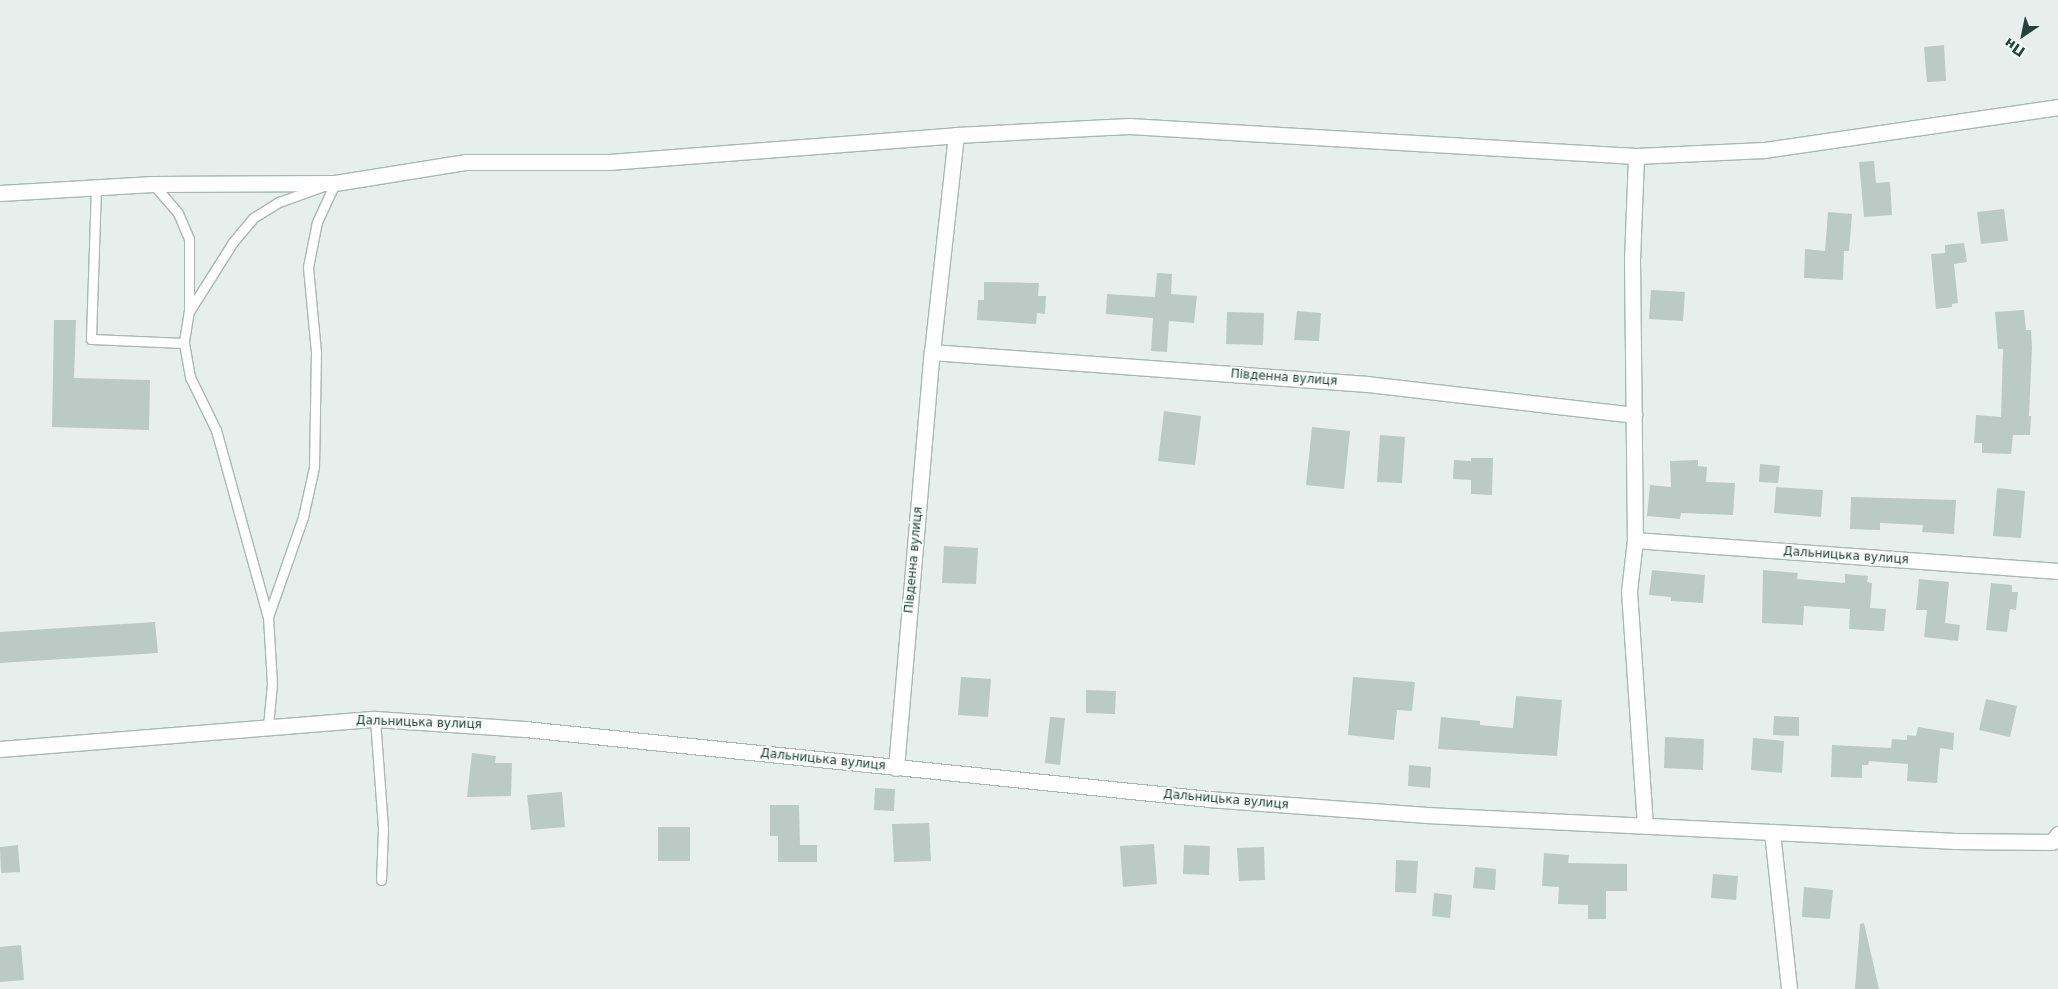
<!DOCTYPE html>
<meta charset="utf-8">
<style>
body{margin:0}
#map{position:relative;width:2058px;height:989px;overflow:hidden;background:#e6efeb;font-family:"DejaVu Sans",sans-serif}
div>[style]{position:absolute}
.building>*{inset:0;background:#bbcac4}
.roads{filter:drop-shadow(1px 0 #a8b8b2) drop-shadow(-1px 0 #a8b8b2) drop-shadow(0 1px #a8b8b2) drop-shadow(0 -1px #a8b8b2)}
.service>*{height:9px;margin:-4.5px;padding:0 4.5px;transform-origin:4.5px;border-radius:4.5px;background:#fff}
.minor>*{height:15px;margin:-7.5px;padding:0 7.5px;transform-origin:7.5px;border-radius:7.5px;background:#fff}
span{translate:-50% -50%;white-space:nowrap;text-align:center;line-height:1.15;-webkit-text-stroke:4px #f7fbf9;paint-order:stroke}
.street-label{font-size:12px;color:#24423a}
.north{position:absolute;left:1998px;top:10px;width:50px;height:50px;-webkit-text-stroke:4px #f7fbf9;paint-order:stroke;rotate:214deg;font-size:14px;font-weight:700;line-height:20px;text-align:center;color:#24423a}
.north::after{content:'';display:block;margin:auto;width:18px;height:22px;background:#24423a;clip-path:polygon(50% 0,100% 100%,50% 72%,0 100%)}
</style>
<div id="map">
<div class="building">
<i style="clip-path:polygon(1944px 45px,1946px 81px,1927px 82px,1924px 47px)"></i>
<i style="clip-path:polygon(1874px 161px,1876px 183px,1890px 182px,1892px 215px,1864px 217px,1859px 162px)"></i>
<i style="clip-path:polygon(2004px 209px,2008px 241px,1981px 244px,1977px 212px)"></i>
<i style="clip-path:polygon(1828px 212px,1852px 214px,1849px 251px,1844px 251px,1843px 280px,1804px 278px,1805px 249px,1825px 251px)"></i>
<i style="clip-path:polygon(1964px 243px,1967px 262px,1954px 264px,1958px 303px,1952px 304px,1952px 307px,1936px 309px,1931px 254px,1945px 253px,1945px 245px)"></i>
<i style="clip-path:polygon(1157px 273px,1172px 274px,1171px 294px,1197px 296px,1194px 323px,1169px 321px,1167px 352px,1151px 351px,1153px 318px,1106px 314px,1107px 294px,1155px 297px)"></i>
<i style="clip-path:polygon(984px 282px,1039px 283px,1038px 296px,1046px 296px,1045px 314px,1037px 313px,1036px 324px,977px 320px,978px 300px,984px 300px)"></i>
<i style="clip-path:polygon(1651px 290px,1685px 292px,1683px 321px,1649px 319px)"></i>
<i style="clip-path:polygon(2024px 310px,2026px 330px,2031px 330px,2032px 347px,2029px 416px,2031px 416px,2030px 435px,2013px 435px,2011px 454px,1982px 453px,1982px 443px,1974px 443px,1976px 415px,2001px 417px,2003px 349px,1998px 349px,1995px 312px)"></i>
<i style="clip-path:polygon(1297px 311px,1321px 313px,1319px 341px,1294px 340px)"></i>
<i style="clip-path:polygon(1227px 312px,1264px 313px,1263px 345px,1226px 344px)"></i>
<i style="clip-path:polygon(54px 320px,76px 320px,74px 378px,150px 380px,149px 430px,52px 427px)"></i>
<i style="clip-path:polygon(1164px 411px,1201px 416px,1195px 465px,1158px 461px)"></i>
<i style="clip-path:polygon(1312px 427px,1350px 431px,1344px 489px,1306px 485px)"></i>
<i style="clip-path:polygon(1380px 435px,1405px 437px,1402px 483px,1377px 482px)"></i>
<i style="clip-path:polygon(1471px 458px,1493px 458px,1492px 495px,1471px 494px,1471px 480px,1453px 479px,1454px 460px,1471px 461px)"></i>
<i style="clip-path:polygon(1698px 460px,1698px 466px,1707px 467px,1706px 482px,1735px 483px,1733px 515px,1681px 513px,1680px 519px,1647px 516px,1650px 485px,1671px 487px,1670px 461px)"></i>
<i style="clip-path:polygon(1760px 464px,1780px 466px,1778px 483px,1759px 482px)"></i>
<i style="clip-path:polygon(1776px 487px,1823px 490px,1821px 517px,1774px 513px)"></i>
<i style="clip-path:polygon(1997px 488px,2025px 491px,2021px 538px,1993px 536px)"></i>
<i style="clip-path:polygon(1851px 497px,1956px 500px,1954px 534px,1922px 532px,1923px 525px,1880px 523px,1880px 530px,1850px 529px)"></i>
<i style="clip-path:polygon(944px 546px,978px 548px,976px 584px,942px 583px)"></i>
<i style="clip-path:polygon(1652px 570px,1705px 575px,1703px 603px,1671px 601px,1671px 597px,1649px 595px)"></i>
<i style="clip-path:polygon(1763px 570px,1798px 573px,1797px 579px,1845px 583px,1845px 574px,1868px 576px,1867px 582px,1872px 583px,1870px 608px,1886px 609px,1884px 631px,1849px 629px,1850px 609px,1804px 606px,1803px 625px,1762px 623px)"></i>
<i style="clip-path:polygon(1919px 579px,1949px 582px,1945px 623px,1960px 625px,1958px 641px,1924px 637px,1927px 610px,1916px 610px)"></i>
<i style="clip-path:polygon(1991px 583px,2012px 585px,2012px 592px,2018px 592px,2016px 610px,2010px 609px,2007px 632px,1986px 630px)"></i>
<i style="clip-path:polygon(155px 622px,158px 653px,0 663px,0 632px)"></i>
<i style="clip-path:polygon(961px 677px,991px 679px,988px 717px,958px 715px)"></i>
<i style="clip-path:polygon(1353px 677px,1415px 682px,1412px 711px,1397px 710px,1394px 740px,1348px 735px)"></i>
<i style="clip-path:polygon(1086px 690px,1116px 691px,1115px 714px,1086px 713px)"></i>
<i style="clip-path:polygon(1516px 696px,1562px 700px,1557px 756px,1438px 749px,1441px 717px,1480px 721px,1480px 725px,1513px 728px)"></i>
<i style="clip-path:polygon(1986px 699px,2017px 706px,2010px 737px,1979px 730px)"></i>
<i style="clip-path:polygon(1774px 716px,1799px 717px,1799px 736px,1773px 735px)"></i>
<i style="clip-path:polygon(1050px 717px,1065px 718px,1060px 765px,1045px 763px)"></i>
<i style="clip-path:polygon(1918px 727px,1954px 733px,1953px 750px,1940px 748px,1937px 783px,1907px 781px,1908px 764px,1869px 761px,1868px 765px,1862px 765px,1862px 778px,1831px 777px,1832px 745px,1891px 748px,1892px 739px,1907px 740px,1907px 735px,1916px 736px)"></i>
<i style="clip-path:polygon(1665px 737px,1704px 739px,1703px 770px,1664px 768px)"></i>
<i style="clip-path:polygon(1753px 738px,1784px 741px,1782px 773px,1751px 770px)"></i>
<i style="clip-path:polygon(472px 753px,496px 756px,495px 763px,512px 763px,511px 796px,467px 797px)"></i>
<i style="clip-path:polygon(1409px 765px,1431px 767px,1430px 788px,1408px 786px)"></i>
<i style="clip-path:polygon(875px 788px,895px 789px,894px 811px,874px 810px)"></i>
<i style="clip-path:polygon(562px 792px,565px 827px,531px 830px,527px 795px)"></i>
<i style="clip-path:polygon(770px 805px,799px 805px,800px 845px,817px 845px,817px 862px,778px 862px,778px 836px,770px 836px)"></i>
<i style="clip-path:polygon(929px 823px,931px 861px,894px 862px,892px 824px)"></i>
<i style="clip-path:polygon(658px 827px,690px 827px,690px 861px,658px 861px)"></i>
<i style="clip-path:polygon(1154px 844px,1157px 884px,1123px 887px,1120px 846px)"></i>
<i style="clip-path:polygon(18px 845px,20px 872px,1px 873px,0 847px)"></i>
<i style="clip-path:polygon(1184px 845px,1210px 846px,1209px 875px,1183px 874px)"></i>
<i style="clip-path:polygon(1264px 847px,1265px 880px,1239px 881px,1237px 848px)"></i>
<i style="clip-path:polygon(1544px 853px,1569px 855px,1568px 863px,1627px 864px,1627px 891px,1606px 891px,1606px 919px,1588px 919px,1588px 905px,1558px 904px,1559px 887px,1542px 886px)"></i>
<i style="clip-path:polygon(1396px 860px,1418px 861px,1416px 893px,1395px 892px)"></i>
<i style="clip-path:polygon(1475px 867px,1496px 869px,1495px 890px,1473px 888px)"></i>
<i style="clip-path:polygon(1713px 874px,1738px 876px,1736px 900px,1711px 898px)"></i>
<i style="clip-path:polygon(1804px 887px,1833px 890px,1830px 919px,1802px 917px)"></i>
<i style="clip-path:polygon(1434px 893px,1452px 895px,1450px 918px,1432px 916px)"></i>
<i style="clip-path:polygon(1864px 923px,1879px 989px,1855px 989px,1860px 924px)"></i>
<i style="clip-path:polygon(21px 945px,24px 980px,0 982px,0 947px)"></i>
</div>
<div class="roads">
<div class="service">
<i style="left:153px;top:184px;width:38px;rotate:49deg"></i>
<i style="left:178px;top:213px;width:28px;rotate:67deg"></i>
<i style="left:189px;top:239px;width:71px;rotate:90deg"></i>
<i style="left:189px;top:310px;width:33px;rotate:99deg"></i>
<i style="left:184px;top:343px;width:35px;rotate:80deg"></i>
<i style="left:190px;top:377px;width:59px;rotate:63.9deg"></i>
<i style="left:216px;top:430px;width:194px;rotate:74.5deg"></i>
<i style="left:96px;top:187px;width:152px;rotate:91.9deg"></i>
<i style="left:91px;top:339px;width:93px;rotate:2.5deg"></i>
<i style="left:190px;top:310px;width:80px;rotate:-57.7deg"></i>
<i style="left:233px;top:242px;width:31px;rotate:-50deg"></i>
<i style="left:253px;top:218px;width:31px;rotate:-32deg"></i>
<i style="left:279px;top:202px;width:45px;rotate:-19.7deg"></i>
<i style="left:375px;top:719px;width:110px;rotate:85.8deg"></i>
<i style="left:383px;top:829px;width:51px;rotate:92.2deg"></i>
<i style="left:268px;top:726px;width:42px;rotate:-84.6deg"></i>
<i style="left:272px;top:684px;width:67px;rotate:-93.4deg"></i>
<i style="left:268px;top:617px;width:106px;rotate:-70.7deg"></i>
<i style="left:303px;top:517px;width:51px;rotate:-77.6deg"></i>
<i style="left:314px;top:467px;width:115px;rotate:-89deg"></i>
<i style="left:316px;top:352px;width:85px;rotate:-95.4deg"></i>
<i style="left:308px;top:267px;width:46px;rotate:-78.7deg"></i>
<i style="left:317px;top:222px;width:43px;rotate:-65.2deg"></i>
</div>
<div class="minor">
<i style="left:1636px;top:156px;width:102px;rotate:92.2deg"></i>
<i style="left:1632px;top:258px;width:282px;rotate:89.4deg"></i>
<i style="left:1635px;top:540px;width:51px;rotate:96.7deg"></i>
<i style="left:1629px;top:591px;width:235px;rotate:86.1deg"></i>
<i style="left:0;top:193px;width:153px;rotate:-3.4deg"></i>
<i style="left:153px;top:184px;width:182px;rotate:-0.3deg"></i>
<i style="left:335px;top:183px;width:133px;rotate:-9.1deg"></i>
<i style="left:466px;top:162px;width:143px"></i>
<i style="left:609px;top:162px;width:348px;rotate:-4.4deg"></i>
<i style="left:956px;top:135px;width:173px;rotate:-3deg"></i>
<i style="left:1129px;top:126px;width:508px;rotate:3.39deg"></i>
<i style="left:1636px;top:156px;width:128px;rotate:-2.7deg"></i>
<i style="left:1764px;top:150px;width:297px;rotate:-8.3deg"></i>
<i style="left:932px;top:352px;width:436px;rotate:4.2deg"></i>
<i style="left:1367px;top:384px;width:269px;rotate:6.6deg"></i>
<i style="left:1635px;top:540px;width:424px;rotate:4.2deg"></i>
<i style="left:0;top:749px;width:376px;rotate:-4.6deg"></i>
<i style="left:375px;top:719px;width:150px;rotate:3.8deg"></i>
<i style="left:525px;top:729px;width:688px;rotate:5.84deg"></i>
<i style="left:1209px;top:799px;width:218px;rotate:4.2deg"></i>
<i style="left:1426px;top:815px;width:530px;rotate:2.81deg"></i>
<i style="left:1955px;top:841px;width:97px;rotate:0.6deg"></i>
<i style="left:2052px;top:842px;width:10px;rotate:-53deg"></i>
<i style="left:896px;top:768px;width:418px;rotate:-85.1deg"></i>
<i style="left:932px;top:352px;width:218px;rotate:-83.7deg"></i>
<i style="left:1772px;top:832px;width:158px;rotate:83.8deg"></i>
</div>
</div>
<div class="street-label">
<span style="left:1284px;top:378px;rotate:4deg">Південна вулиця</span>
<span style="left:1846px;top:556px;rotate:4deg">Дальницька вулиця</span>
<span style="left:914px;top:560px;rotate:-85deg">Південна вулиця</span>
<span style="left:419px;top:723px;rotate:2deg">Дальницька вулиця</span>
<span style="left:823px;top:760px;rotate:6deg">Дальницька вулиця</span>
<span style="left:1226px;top:800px;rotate:5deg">Дальницька вулиця</span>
</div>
<div class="north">Пн</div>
</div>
